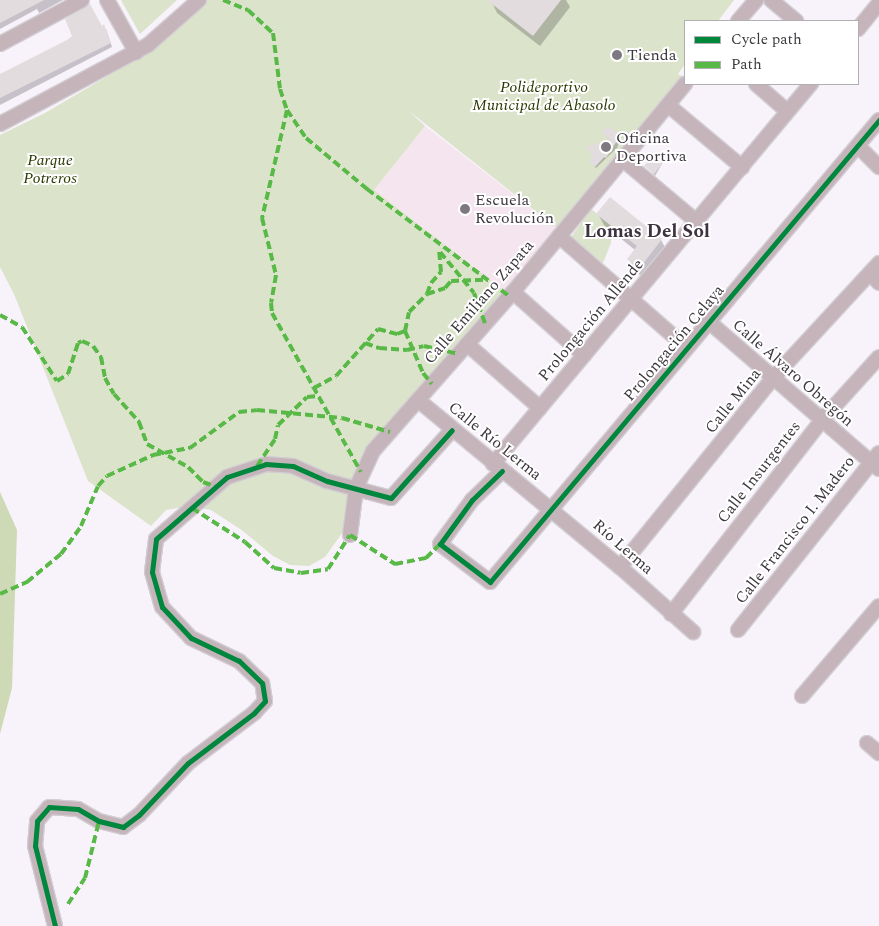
<!DOCTYPE html>
<meta charset="utf-8">
<style>
body{margin:0}
#map{position:relative;width:879px;height:926px;overflow:hidden;background:#f8f2fa;font-family:Spectral,serif}
div>[style]{position:absolute}
.education>*{inset:0;background:#f5e5ef}
.green>*{inset:0;background:#dbe3cb}
.forest>*{inset:0;background:#ced9b5}
.shadow>*{inset:0;background:#0003}
.building>*{inset:0;background:#e2dcde}
.roads{filter:drop-shadow(1px 0 #d2ced4) drop-shadow(-1px 0 #d2ced4) drop-shadow(0 1px #d2ced4) drop-shadow(0 -1px #d2ced4)}
.street>*{height:14px;margin:-7px;padding:0 7px;transform-origin:7px;border-radius:7px;background:#c5b5bb}
.quiet>*{height:4px;margin-top:-2px;transform-origin:0;background:repeating-linear-gradient(90deg,#58b947 0 8px,transparent 0 12px)}
.cycleway>*{height:5px;margin:-2.5px;padding:0 2.5px;transform-origin:2.5px;border-radius:2.5px;background:#00873e}
.dots>*{width:14px;height:14px;translate:-50% -50%;box-sizing:border-box;border:2px solid #fff;border-radius:50%}
span{translate:-50% -50%;white-space:nowrap;text-align:center;line-height:1.15;-webkit-text-stroke:4px #fff;paint-order:stroke}
.poi-label{font-size:16px;color:#3d383e}
.left{translate:0 -50%;text-align:left}
.park-label{font-size:16px;color:#2b3901;font-style:italic}
.street-label{font-size:16px;color:#3d383e}
.quarter-label{font-size:19px;color:#3d3240;font-weight:700}
.legend{position:absolute;left:684px;top:20px;width:175px;height:65px;box-sizing:border-box;background:#fff;border:1px solid #b1afb2;margin:0;padding:6px 9px;list-style:none;font-size:15px;color:#3d383e}
.legend li{display:flex;align-items:center;gap:10px;height:25px}
.legend b{width:25px;border:1px solid #b1afb2}
</style>
<div id="map">
<div class="education">
<i style="clip-path:polygon(425px 126px,557px 228px,506px 292px,374px 190px)"></i>
</div>
<div class="green">
<i style="clip-path:polygon(121px 0,177px 0,140px 34px)"></i>
<i style="clip-path:polygon(206px 0,734px 0,718px 21px,685px 21px,685px 64px,678px 74px,685px 78px,557px 228px,409px 111px,425px 126px,374px 190px,506px 292px,368px 449px,353px 476px,345px 529px,325px 557px,309px 566px,290px 565px,273px 556px,243px 531px,211px 510px,188px 506px,166px 510px,151px 526px,88px 481px,14px 294px,0 267px,0 135px,45px 113px,140px 57px)"></i>
<i style="clip-path:polygon(591px 209px,611px 225px,611px 243px,603px 263px,571px 237px)"></i>
</div>
<div class="forest">
<i style="clip-path:polygon(0 492px,17px 530px,12px 688px,0 734px)"></i>
</div>
<div class="shadow">
<i style="clip-path:polygon(0 0,63px 0,39px 13px,37px 9px,0 29px)"></i>
<i style="clip-path:polygon(491px 0,566px 0,570px 7px,540px 46px,497px 13px)"></i>
<i style="clip-path:polygon(106px 29px,112px 47px,0 105px,0 77px)"></i>
<i style="clip-path:polygon(605px 135px,620px 139px,617px 148px,596px 168px,591px 163px,611px 141px)"></i>
<i style="clip-path:polygon(663px 162px,655px 176px,646px 166px)"></i>
<i style="clip-path:polygon(598px 214px,661px 240px,667px 251px,646px 280px,635px 271px,629px 259px,635px 250px,604px 225px)"></i>
</div>
<div class="building">
<i style="clip-path:polygon(0 0,44px 0,0 23px)"></i>
<i style="clip-path:polygon(487px 0,561px 0,533px 36px)"></i>
<i style="clip-path:polygon(90px 4px,102px 26px,104px 24px,111px 43px,0 98px,0 74px,67px 40px,72px 36px,65px 19px)"></i>
<i style="clip-path:polygon(608px 126px,620px 136px,606px 158px,604px 157px,595px 167px,590px 163px,592px 154px,585px 147px,610px 140px,602px 133px)"></i>
<i style="clip-path:polygon(655px 153px,664px 161px,654px 174px,644px 166px)"></i>
<i style="clip-path:polygon(610px 197px,662px 239px,639px 269px,627px 259px,637px 246px,596px 214px)"></i>
</div>
<div class="roads">
<div class="street">
<i style="left:107px;top:0;width:60px;rotate:60.9deg"></i>
<i style="left:771px;top:0;width:33px;rotate:40deg"></i>
<i style="left:738px;top:21px;width:28px;rotate:-49deg"></i>
<i style="left:858px;top:29px;width:33px;rotate:-51deg"></i>
<i style="left:0;top:44px;width:93px;rotate:-28.2deg"></i>
<i style="left:756px;top:84px;width:41px;rotate:41.1deg"></i>
<i style="left:668px;top:105px;width:97px;rotate:40deg"></i>
<i style="left:0;top:124px;width:168px;rotate:-28.1deg"></i>
<i style="left:148px;top:45px;width:68px;rotate:-41.4deg"></i>
<i style="left:858px;top:146px;width:30px;rotate:45deg"></i>
<i style="left:622px;top:159px;width:97px;rotate:40deg"></i>
<i style="left:559px;top:236px;width:169px;rotate:41.2deg"></i>
<i style="left:870px;top:273px;width:13px;rotate:48deg"></i>
<i style="left:513px;top:292px;width:95px;rotate:41.6deg"></i>
<i style="left:708px;top:321px;width:226px;rotate:40.9deg"></i>
<i style="left:467px;top:344px;width:97px;rotate:41.2deg"></i>
<i style="left:418px;top:400px;width:262px;rotate:39.6deg"></i>
<i style="left:620px;top:567px;width:98px;rotate:41.7deg"></i>
<i style="left:493px;top:464px;width:496px;rotate:-50.1deg"></i>
<i style="left:502px;top:471px;width:42px;rotate:136deg"></i>
<i style="left:472px;top:500px;width:54px;rotate:126deg"></i>
<i style="left:440px;top:544px;width:63px;rotate:37.2deg"></i>
<i style="left:490px;top:582px;width:604px;rotate:-49.9deg"></i>
<i style="left:350px;top:535px;width:47px;rotate:-82.7deg"></i>
<i style="left:356px;top:488px;width:41px;rotate:-65.3deg"></i>
<i style="left:373px;top:451px;width:212px;rotate:-48.6deg"></i>
<i style="left:513px;top:292px;width:270px;rotate:-50.4deg"></i>
<i style="left:620px;top:567px;width:242px;rotate:-51deg"></i>
<i style="left:772px;top:379px;width:158px;rotate:-47.3deg"></i>
<i style="left:671px;top:614px;width:244px;rotate:-52.1deg"></i>
<i style="left:821px;top:421px;width:86px;rotate:-47.8deg"></i>
<i style="left:738px;top:630px;width:226px;rotate:-51.5deg"></i>
<i style="left:802px;top:696px;width:118px;rotate:-49.5deg"></i>
<i style="left:867px;top:743px;width:16px;rotate:40deg"></i>
<i style="left:55px;top:926px;width:82px;rotate:-104deg"></i>
<i style="left:35px;top:846px;width:25px;rotate:-85deg"></i>
<i style="left:37px;top:821px;width:18px;rotate:-49deg"></i>
<i style="left:49px;top:807px;width:29px;rotate:4deg"></i>
<i style="left:78px;top:809px;width:24px;rotate:30deg"></i>
<i style="left:99px;top:821px;width:25px;rotate:14deg"></i>
<i style="left:123px;top:827px;width:20px;rotate:-37deg"></i>
<i style="left:139px;top:815px;width:71px;rotate:-46.7deg"></i>
<i style="left:188px;top:763px;width:83px;rotate:-37.1deg"></i>
<i style="left:254px;top:713px;width:16px;rotate:-47deg"></i>
<i style="left:265px;top:701px;width:18px;rotate:-99deg"></i>
<i style="left:262px;top:683px;width:32px;rotate:-136deg"></i>
<i style="left:239px;top:661px;width:53px;rotate:-154.4deg"></i>
<i style="left:191px;top:638px;width:42px;rotate:-133.1deg"></i>
<i style="left:162px;top:607px;width:36px;rotate:-106deg"></i>
<i style="left:152px;top:572px;width:33px;rotate:-83deg"></i>
<i style="left:156px;top:539px;width:94px;rotate:-41.1deg"></i>
<i style="left:227px;top:477px;width:41px;rotate:-18.4deg"></i>
<i style="left:266px;top:464px;width:27px;rotate:4deg"></i>
<i style="left:293px;top:466px;width:37px;rotate:24deg"></i>
<i style="left:327px;top:481px;width:66px;rotate:14.9deg"></i>
<i style="left:391px;top:498px;width:91px;rotate:-48.1deg"></i>
</div>
</div>
<div class="quiet">
<i style="left:223px;top:0;width:27px;rotate:22deg"></i>
<i style="left:248px;top:10px;width:34px;rotate:43deg"></i>
<i style="left:273px;top:33px;width:56px;rotate:82.9deg"></i>
<i style="left:280px;top:89px;width:22px;rotate:72deg"></i>
<i style="left:287px;top:110px;width:34px;rotate:56deg"></i>
<i style="left:306px;top:138px;width:80px;rotate:39.9deg"></i>
<i style="left:367px;top:189px;width:178px;rotate:37deg"></i>
<i style="left:287px;top:110px;width:111px;rotate:103deg"></i>
<i style="left:262px;top:218px;width:59px;rotate:76.2deg"></i>
<i style="left:276px;top:275px;width:28px;rotate:100deg"></i>
<i style="left:271px;top:303px;width:10px;rotate:84deg"></i>
<i style="left:272px;top:313px;width:182px;rotate:60.8deg"></i>
<i style="left:440px;top:252px;width:53px;rotate:50.3deg"></i>
<i style="left:474px;top:293px;width:32px;rotate:70deg"></i>
<i style="left:427px;top:294px;width:19px;rotate:-18deg"></i>
<i style="left:445px;top:288px;width:9px;rotate:-49deg"></i>
<i style="left:451px;top:281px;width:34px;rotate:-2deg"></i>
<i style="left:0;top:315px;width:25px;rotate:29deg"></i>
<i style="left:22px;top:327px;width:64px;rotate:57.1deg"></i>
<i style="left:57px;top:381px;width:13px;rotate:-32deg"></i>
<i style="left:68px;top:374px;width:33px;rotate:-72deg"></i>
<i style="left:78px;top:343px;width:4px;rotate:-27deg"></i>
<i style="left:82px;top:341px;width:12px;rotate:24deg"></i>
<i style="left:93px;top:346px;width:14px;rotate:54deg"></i>
<i style="left:101px;top:357px;width:21px;rotate:79deg"></i>
<i style="left:105px;top:378px;width:18px;rotate:61deg"></i>
<i style="left:114px;top:394px;width:38px;rotate:48deg"></i>
<i style="left:139px;top:422px;width:23px;rotate:70deg"></i>
<i style="left:147px;top:444px;width:47px;rotate:29.3deg"></i>
<i style="left:188px;top:467px;width:21px;rotate:45deg"></i>
<i style="left:203px;top:482px;width:15px;rotate:20deg"></i>
<i style="left:405px;top:331px;width:46px;rotate:66.8deg"></i>
<i style="left:423px;top:373px;width:14px;rotate:51deg"></i>
<i style="left:365px;top:343px;width:15px;rotate:20deg"></i>
<i style="left:379px;top:348px;width:28px;rotate:4deg"></i>
<i style="left:407px;top:350px;width:17px;rotate:-13deg"></i>
<i style="left:424px;top:346px;width:35px;rotate:13deg"></i>
<i style="left:314px;top:388px;width:25px;rotate:-29deg"></i>
<i style="left:336px;top:376px;width:63px;rotate:-48.2deg"></i>
<i style="left:378px;top:329px;width:20px;rotate:15deg"></i>
<i style="left:397px;top:334px;width:9px;rotate:-21deg"></i>
<i style="left:405px;top:331px;width:19px;rotate:-78deg"></i>
<i style="left:409px;top:312px;width:25px;rotate:-45deg"></i>
<i style="left:427px;top:294px;width:12px;rotate:-70deg"></i>
<i style="left:431px;top:283px;width:15px;rotate:-48deg"></i>
<i style="left:441px;top:272px;width:21px;rotate:-95deg"></i>
<i style="left:257px;top:466px;width:32px;rotate:-56deg"></i>
<i style="left:275px;top:439px;width:14px;rotate:-78deg"></i>
<i style="left:278px;top:425px;width:40px;rotate:-44deg"></i>
<i style="left:307px;top:397px;width:11px;rotate:-5deg"></i>
<i style="left:192px;top:508px;width:63px;rotate:32.7deg"></i>
<i style="left:245px;top:542px;width:39px;rotate:42deg"></i>
<i style="left:274px;top:568px;width:27px;rotate:10deg"></i>
<i style="left:301px;top:573px;width:27px;rotate:-8deg"></i>
<i style="left:328px;top:569px;width:40px;rotate:-57.1deg"></i>
<i style="left:350px;top:535px;width:54px;rotate:32.8deg"></i>
<i style="left:395px;top:564px;width:32px;rotate:-11deg"></i>
<i style="left:426px;top:558px;width:20px;rotate:-45deg"></i>
<i style="left:0;top:594px;width:30px;rotate:-24deg"></i>
<i style="left:27px;top:582px;width:44px;rotate:-39.5deg"></i>
<i style="left:61px;top:554px;width:34px;rotate:-54deg"></i>
<i style="left:81px;top:526px;width:43px;rotate:-67deg"></i>
<i style="left:98px;top:486px;width:13px;rotate:-48deg"></i>
<i style="left:107px;top:476px;width:51px;rotate:-24.5deg"></i>
<i style="left:153px;top:455px;width:38px;rotate:-11deg"></i>
<i style="left:190px;top:448px;width:61px;rotate:-36.3deg"></i>
<i style="left:239px;top:412px;width:18px;rotate:-6deg"></i>
<i style="left:257px;top:410px;width:85px;rotate:5.4deg"></i>
<i style="left:342px;top:418px;width:50px;rotate:16.3deg"></i>
<i style="left:68px;top:904px;width:31px;rotate:-57deg"></i>
<i style="left:85px;top:878px;width:59px;rotate:-76.2deg"></i>
</div>
<div class="cycleway">
<i style="left:502px;top:471px;width:42px;rotate:136deg"></i>
<i style="left:472px;top:500px;width:54px;rotate:126deg"></i>
<i style="left:440px;top:544px;width:63px;rotate:37.2deg"></i>
<i style="left:490px;top:582px;width:604px;rotate:-49.9deg"></i>
<i style="left:55px;top:926px;width:82px;rotate:-104deg"></i>
<i style="left:35px;top:846px;width:25px;rotate:-85deg"></i>
<i style="left:37px;top:821px;width:18px;rotate:-49deg"></i>
<i style="left:49px;top:807px;width:29px;rotate:4deg"></i>
<i style="left:78px;top:809px;width:24px;rotate:30deg"></i>
<i style="left:99px;top:821px;width:25px;rotate:14deg"></i>
<i style="left:123px;top:827px;width:20px;rotate:-37deg"></i>
<i style="left:139px;top:815px;width:71px;rotate:-46.7deg"></i>
<i style="left:188px;top:763px;width:83px;rotate:-37.1deg"></i>
<i style="left:254px;top:713px;width:16px;rotate:-47deg"></i>
<i style="left:265px;top:701px;width:18px;rotate:-99deg"></i>
<i style="left:262px;top:683px;width:32px;rotate:-136deg"></i>
<i style="left:239px;top:661px;width:53px;rotate:-154.4deg"></i>
<i style="left:191px;top:638px;width:42px;rotate:-133.1deg"></i>
<i style="left:162px;top:607px;width:36px;rotate:-106deg"></i>
<i style="left:152px;top:572px;width:33px;rotate:-83deg"></i>
<i style="left:156px;top:539px;width:94px;rotate:-41.1deg"></i>
<i style="left:227px;top:477px;width:41px;rotate:-18.4deg"></i>
<i style="left:266px;top:464px;width:27px;rotate:4deg"></i>
<i style="left:293px;top:466px;width:37px;rotate:24deg"></i>
<i style="left:327px;top:481px;width:66px;rotate:14.9deg"></i>
<i style="left:391px;top:498px;width:91px;rotate:-48.1deg"></i>
</div>
<div class="dots">
<i style="left:617px;top:55px;background:#7e7980"></i>
<i style="left:606px;top:147px;background:#7e7980"></i>
<i style="left:465px;top:209px;background:#7e7980"></i>
</div>
<div class="poi-label">
<span class="left" style="left:627px;top:55px">Tienda</span>
<span class="left" style="left:616px;top:147px">Oficina<br>Deportiva</span>
<span class="left" style="left:475px;top:209px">Escuela<br>Revolución</span>
</div>
<div class="park-label">
<span style="left:544px;top:96px">Polideportivo<br>Municipal de Abasolo</span>
<span style="left:50px;top:169px">Parque<br>Potreros</span>
</div>
<div class="street-label">
<span style="left:479px;top:302px;rotate:-49deg">Calle Emiliano Zapata</span>
<span style="left:591px;top:320px;rotate:-50deg">Prolongación Allende</span>
<span style="left:674px;top:343px;rotate:-50deg">Prolongación Celaya</span>
<span style="left:793px;top:373px;rotate:41deg">Calle Álvaro Obregón</span>
<span style="left:733px;top:401px;rotate:-51deg">Calle Mina</span>
<span style="left:495px;top:441px;rotate:39deg">Calle Río Lerma</span>
<span style="left:759px;top:472px;rotate:-52deg">Calle Insurgentes</span>
<span style="left:795px;top:530px;rotate:-52deg">Calle Francisco I. Madero</span>
<span style="left:623px;top:547px;rotate:41deg">Río Lerma</span>
</div>
<div class="quarter-label">
<span style="left:647px;top:232px">Lomas Del Sol</span>
</div>
<ul class="legend">
<li><b style="height:6px;background:#00873e"></b>Cycle path</li>
<li><b style="height:6px;background:#58b947"></b>Path</li>
</ul>
</div>
